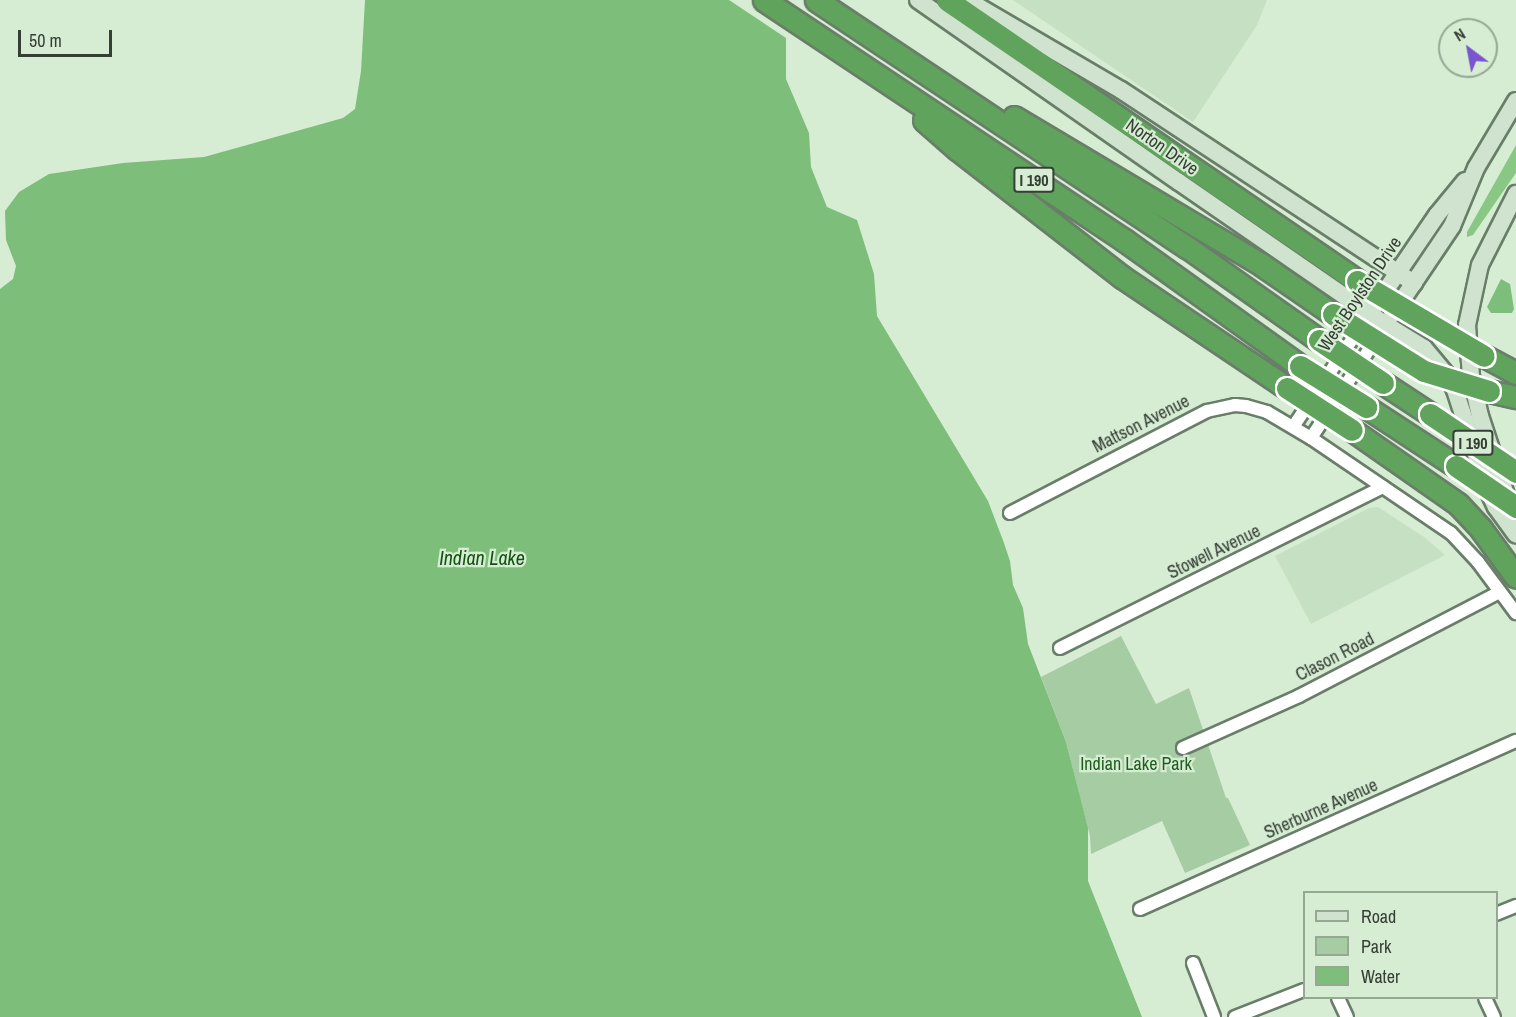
<!DOCTYPE html>
<style>
body{margin:0}
#map{position:relative;width:1516px;height:1017px;overflow:hidden;background:#d6edd4;font-family:"Archivo Narrow",sans-serif}
div>[style]{position:absolute}
.built>*{inset:0;background:#c5e0c3}
.green>*{inset:0;background:#a6cca3}
.forest>*{inset:0;background:#88c884}
.water>*{inset:0;background:#7ebe7b}
.roads{filter:drop-shadow(2px 0 #697e68) drop-shadow(-2px 0 #697e68) drop-shadow(0 2px #697e68) drop-shadow(0 -2px #697e68)}
.street>*{height:12px;margin:-6px;padding:0 6px;transform-origin:6px;border-radius:6px;background:#fff}
.secondary>*{height:16px;margin:-8px;padding:0 8px;transform-origin:8px;border-radius:8px;background:#cfe3ce}
.highway>*{height:21px;margin:-10.5px;padding:0 10.5px;transform-origin:10.5px;border-radius:10.5px;background:#60a35c}
.bridges{filter:drop-shadow(2px 0 #fff) drop-shadow(-2px 0 #fff) drop-shadow(0 2px #fff) drop-shadow(0 -2px #fff)}
.highway-bridge>*{height:21px;margin:-10.5px;padding:0 10.5px;transform-origin:10.5px;border-radius:10.5px;background:#60a35c}
span{translate:-50% -50%;white-space:nowrap;text-align:center;line-height:1.15;-webkit-text-stroke:4.5px #d6edd4;paint-order:stroke}
.shield-label span{padding:2px 4px;background:#d6edd4;border:2px solid;border-radius:4px;-webkit-text-stroke-width:0}
.shield-label{font-size:16px;color:#363f35;font-weight:700}
.street-label{font-size:18px;color:#363f35}
.park-label{font-size:18px;color:#1f5e1e}
.water-label{font-size:20px;color:#115311;font-style:italic}
.legend{position:absolute;left:1303px;top:891px;width:195px;height:108px;box-sizing:border-box;background:#d6edd4;border:2px solid #96a794;margin:0;padding:8px 10px;list-style:none;font-size:18px;color:#363f35}
.legend li{display:flex;align-items:center;gap:12px;height:30px}
.legend b{width:30px;border:2px solid #96a794}
.north{position:absolute;left:1438px;top:18px;width:60px;height:60px;box-sizing:border-box;background:#d6edd4;border:2px solid #96a794;border-radius:50%;rotate:328deg;font-size:16px;font-weight:700;line-height:24px;text-align:center;color:#363f35}
.north::after{content:'';display:block;margin:auto;width:21px;height:27px;background:#7955cf;clip-path:polygon(50% 0,100% 100%,50% 72%,0 100%)}
.scale{position:absolute;left:18px;top:30px;width:94px;height:27px;box-sizing:border-box;border:3px solid #363f35;border-top:0;padding-left:8px;font-size:18px;line-height:21px;white-space:nowrap;color:#363f35;-webkit-text-stroke:4px #d6edd4;paint-order:stroke}
</style>
<div id="map">
<div class="built">
<i style="clip-path:polygon(1013px 0,1267px 0,1257px 25px,1193px 122px)"></i>
<i style="clip-path:polygon(1378px 507px,1424px 537px,1445px 555px,1311px 624px,1275px 556px,1369px 508px)"></i>
</div>
<div class="green">
<i style="clip-path:polygon(1121px 636px,1156px 704px,1189px 688px,1226px 798px,1228px 798px,1250px 845px,1185px 873px,1162px 821px,1091px 854px,1090px 836px,1066px 742px,1041px 677px)"></i>
</div>
<div class="forest">
<i style="clip-path:polygon(1516px 145px,1516px 173px,1473px 235px,1467px 237px,1467px 232px)"></i>
</div>
<div class="water">
<i style="clip-path:polygon(365px 0,729px 0,786px 38px,786px 79px,809px 133px,811px 167px,827px 207px,857px 220px,874px 274px,877px 316px,988px 501px,1004px 543px,1010px 561px,1013px 585px,1023px 608px,1028px 644px,1066px 742px,1082px 804px,1088px 828px,1088px 881px,1142px 1017px,0 1017px,0 289px,13px 279px,16px 266px,6px 240px,5px 211px,19px 192px,49px 174px,123px 163px,204px 157px,343px 118px,355px 109px,361px 71px)"></i>
<i style="clip-path:polygon(1501px 279px,1510px 284px,1514px 309px,1512px 313px,1491px 313px,1487px 307px)"></i>
</div>
<div class="roads">
<div class="street">
<i style="left:1293px;top:427px;width:122px;rotate:-56deg"></i>
<i style="left:1311px;top:438px;width:122px;rotate:-56.7deg"></i>
<i style="left:1010px;top:513px;width:222px;rotate:-27.4deg"></i>
<i style="left:1207px;top:411px;width:29px;rotate:-12deg"></i>
<i style="left:1235px;top:405px;width:11px;rotate:5deg"></i>
<i style="left:1246px;top:406px;width:22px;rotate:16deg"></i>
<i style="left:1267px;top:412px;width:51px;rotate:30.6deg"></i>
<i style="left:1311px;top:438px;width:169px;rotate:34.2deg"></i>
<i style="left:1451px;top:533px;width:40px;rotate:47deg"></i>
<i style="left:1478px;top:562px;width:64px;rotate:53.3deg"></i>
<i style="left:1060px;top:648px;width:361px;rotate:-26.5deg"></i>
<i style="left:1183px;top:748px;width:127px;rotate:-24.1deg"></i>
<i style="left:1299px;top:696px;width:226px;rotate:-27.4deg"></i>
<i style="left:1140px;top:909px;width:412px;rotate:-24.1deg"></i>
<i style="left:1496px;top:914px;width:22px;rotate:-22deg"></i>
<i style="left:1193px;top:963px;width:58px;rotate:68.7deg"></i>
<i style="left:1338px;top:998px;width:21px;rotate:65deg"></i>
<i style="left:1485px;top:998px;width:21px;rotate:65deg"></i>
<i style="left:1235px;top:1017px;width:74px;rotate:-21.4deg"></i>
</div>
<div class="secondary">
<i style="left:918px;top:0;width:318px;rotate:34.9deg"></i>
<i style="left:1179px;top:182px;width:250px;rotate:34.6deg"></i>
<i style="left:1385px;top:324px;width:46px;rotate:31.6deg"></i>
<i style="left:1424px;top:348px;width:39px;rotate:50deg"></i>
<i style="left:1449px;top:378px;width:13px;rotate:63deg"></i>
<i style="left:1455px;top:390px;width:103px;rotate:71.9deg"></i>
<i style="left:1487px;top:488px;width:21px;rotate:65deg"></i>
<i style="left:1496px;top:507px;width:34px;rotate:54deg"></i>
<i style="left:967px;top:0;width:178px;rotate:30.3deg"></i>
<i style="left:1121px;top:90px;width:351px;rotate:33.4deg"></i>
<i style="left:1375px;top:306px;width:110px;rotate:-55.7deg"></i>
<i style="left:1437px;top:215px;width:44px;rotate:-50.5deg"></i>
<i style="left:1392px;top:315px;width:107px;rotate:-56deg"></i>
<i style="left:1452px;top:226px;width:63px;rotate:-67.5deg"></i>
<i style="left:1476px;top:168px;width:78px;rotate:-59.2deg"></i>
<i style="left:1509px;top:504px;width:93px;rotate:-108.2deg"></i>
<i style="left:1480px;top:416px;width:41px;rotate:-102.7deg"></i>
<i style="left:1471px;top:376px;width:51px;rotate:-94.5deg"></i>
<i style="left:1467px;top:325px;width:61px;rotate:-77.8deg"></i>
<i style="left:1480px;top:265px;width:80px;rotate:-63.1deg"></i>
</div>
<div class="highway">
<i style="left:764px;top:0;width:433px;rotate:33.7deg"></i>
<i style="left:1124px;top:240px;width:216px;rotate:35.6deg"></i>
<i style="left:816px;top:0;width:446px;rotate:33.7deg"></i>
<i style="left:1187px;top:247px;width:161px;rotate:35.2deg"></i>
<i style="left:947px;top:0;width:497px;rotate:34.4deg"></i>
<i style="left:1014px;top:117px;width:289px;rotate:30.8deg"></i>
<i style="left:1262px;top:265px;width:86px;rotate:34.6deg"></i>
<i style="left:924px;top:120px;width:44px;rotate:41.3deg"></i>
<i style="left:957px;top:149px;width:209px;rotate:37.8deg"></i>
<i style="left:1122px;top:277px;width:199px;rotate:33.9deg"></i>
<i style="left:1484px;top:356px;width:36px;rotate:28deg"></i>
<i style="left:1383px;top:383px;width:56px;rotate:33.4deg"></i>
<i style="left:1489px;top:391px;width:28px;rotate:13deg"></i>
<i style="left:1366px;top:407px;width:108px;rotate:33.2deg"></i>
<i style="left:1352px;top:430px;width:129px;rotate:34.9deg"></i>
<i style="left:1458px;top:504px;width:34px;rotate:47deg"></i>
<i style="left:1481px;top:529px;width:59px;rotate:53.9deg"></i>
</div>
</div>
<div class="bridges">
<div class="highway-bridge">
<i style="left:1357px;top:281px;width:147px;rotate:30.6deg"></i>
<i style="left:1333px;top:314px;width:107px;rotate:32.1deg"></i>
<i style="left:1424px;top:371px;width:68px;rotate:17.1deg"></i>
<i style="left:1319px;top:340px;width:77px;rotate:33.9deg"></i>
<i style="left:1300px;top:366px;width:78px;rotate:31.8deg"></i>
<i style="left:1287px;top:388px;width:77px;rotate:32.9deg"></i>
<i style="left:1430px;top:414px;width:104px;rotate:34deg"></i>
<i style="left:1456px;top:466px;width:73px;rotate:34.3deg"></i>
</div>
</div>
<div class="shield-label">
<span style="left:1034px;top:180px">I 190</span>
<span style="left:1473px;top:443px">I 190</span>
</div>
<div class="street-label">
<span style="left:1162px;top:147px;rotate:35deg">Norton Drive</span>
<span style="left:1360px;top:294px;rotate:-56deg">West Boylston Drive</span>
<span style="left:1141px;top:424px;rotate:-27deg">Mattson Avenue</span>
<span style="left:1214px;top:552px;rotate:-26deg">Stowell Avenue</span>
<span style="left:1335px;top:657px;rotate:-27deg">Clason Road</span>
<span style="left:1321px;top:809px;rotate:-24deg">Sherburne Avenue</span>
</div>
<div class="park-label">
<span style="left:1136px;top:764px">Indian Lake Park</span>
</div>
<div class="water-label">
<span style="left:482px;top:557px">Indian Lake</span>
</div>
<ul class="legend">
<li><b style="height:8px;background:#cfe3ce"></b>Road</li>
<li><b style="height:16px;background:#a6cca3"></b>Park</li>
<li><b style="height:16px;background:#7ebe7b"></b>Water</li>
</ul>
<div class="north">N</div>
<div class="scale">50 m</div>
</div>
